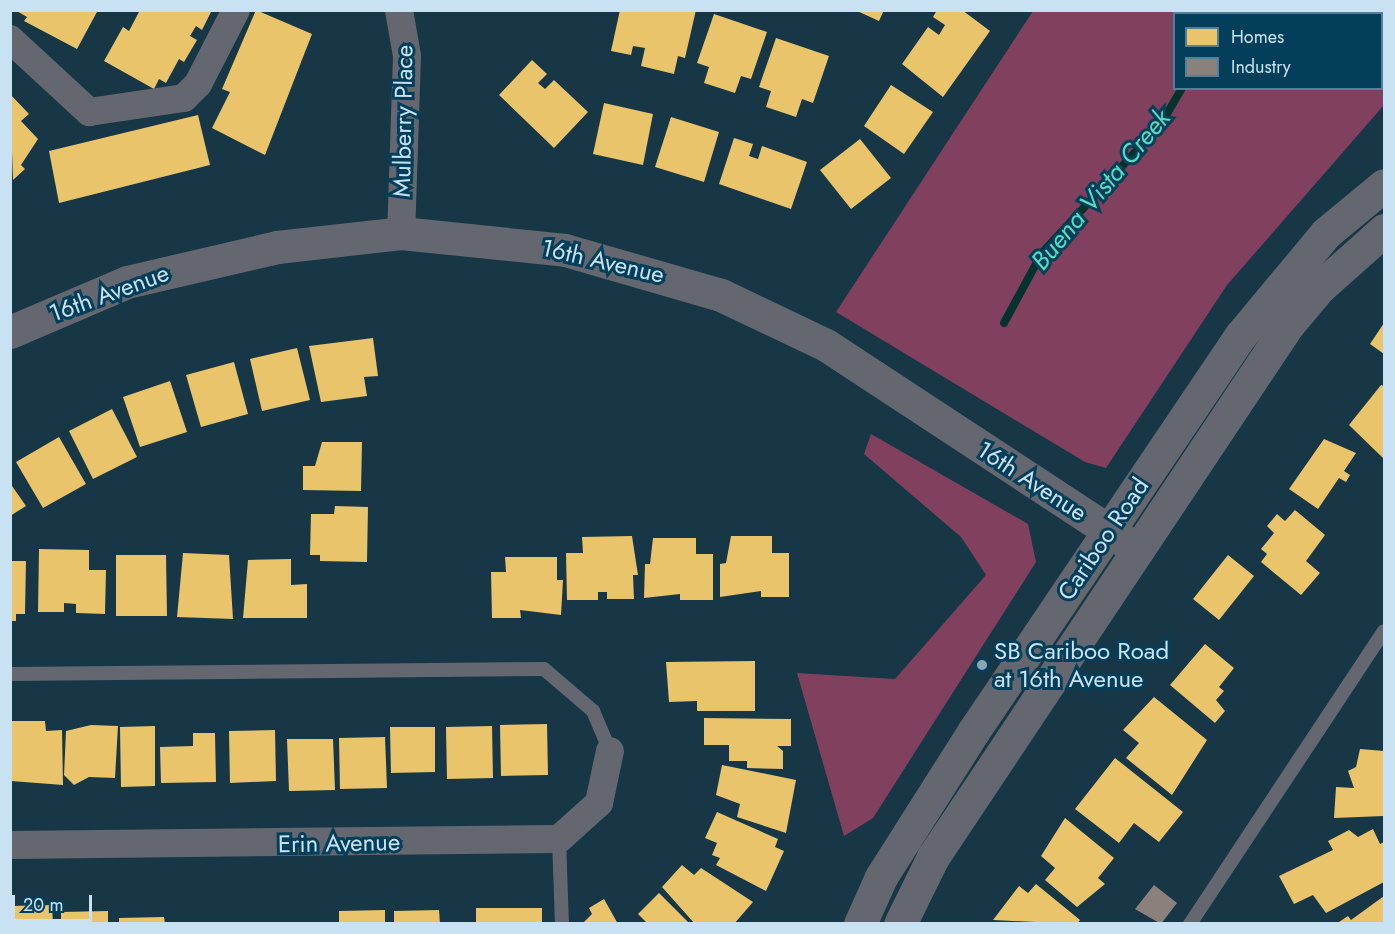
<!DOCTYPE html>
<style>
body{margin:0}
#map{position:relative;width:1395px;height:934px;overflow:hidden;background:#173746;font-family:Jost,sans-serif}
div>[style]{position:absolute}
.green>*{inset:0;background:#81405e}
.homes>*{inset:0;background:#e9c46a}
.industry>*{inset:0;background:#8a817c}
.stream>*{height:8px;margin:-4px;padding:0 4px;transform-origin:4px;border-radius:4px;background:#04322c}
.service>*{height:14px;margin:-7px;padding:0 7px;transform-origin:7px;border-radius:7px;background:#64676f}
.minor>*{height:28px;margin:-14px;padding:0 14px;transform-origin:14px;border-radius:14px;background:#64676f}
.tertiary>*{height:33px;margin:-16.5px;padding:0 16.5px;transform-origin:16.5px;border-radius:16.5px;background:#64676f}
.dots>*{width:16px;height:16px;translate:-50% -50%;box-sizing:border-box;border:3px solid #033f5a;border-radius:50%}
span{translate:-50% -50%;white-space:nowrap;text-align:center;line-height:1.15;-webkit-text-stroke:6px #033f5a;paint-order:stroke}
.street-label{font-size:24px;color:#c8e2f3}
.poi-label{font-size:24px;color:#c8e2f3}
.left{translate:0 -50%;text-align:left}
.water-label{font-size:26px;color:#52ddbe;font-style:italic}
.frame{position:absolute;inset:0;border:12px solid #c8e2f3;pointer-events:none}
.legend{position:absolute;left:1173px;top:12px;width:210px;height:78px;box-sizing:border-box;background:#033f5a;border:2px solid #528097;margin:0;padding:8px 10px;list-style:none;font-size:18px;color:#c8e2f3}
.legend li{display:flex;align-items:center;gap:12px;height:30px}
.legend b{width:30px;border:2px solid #528097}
.scale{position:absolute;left:12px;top:895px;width:80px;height:27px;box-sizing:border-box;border:3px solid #c8e2f3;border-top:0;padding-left:8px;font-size:18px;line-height:21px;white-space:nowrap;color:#c8e2f3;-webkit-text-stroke:4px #033f5a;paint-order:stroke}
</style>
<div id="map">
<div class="green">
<i style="clip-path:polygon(evenodd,1033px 11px,1384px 11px,1384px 105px,1227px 285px,1106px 468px,1085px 462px,836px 312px,1033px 11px,1174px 14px,1382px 14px,1382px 88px,1174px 88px,1174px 14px)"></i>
<i style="clip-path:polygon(871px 434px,1028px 524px,1036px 562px,873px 818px,844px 836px,797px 673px,895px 679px,986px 575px,961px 537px,864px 454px)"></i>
</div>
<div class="homes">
<i style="clip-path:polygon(15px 10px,98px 10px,77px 49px,24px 21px,27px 17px)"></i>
<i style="clip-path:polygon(140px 10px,212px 10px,202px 30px,196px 26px,190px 36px,197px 40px,184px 62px,179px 59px,166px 83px,159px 79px,154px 89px,104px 61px,123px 27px,129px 31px)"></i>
<i style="clip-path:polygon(256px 10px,312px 34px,265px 155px,212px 128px,230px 92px,222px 89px)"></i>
<i style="clip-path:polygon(620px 10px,696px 10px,685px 58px,678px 56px,674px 74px,641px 66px,645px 48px,633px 46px,631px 55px,611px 51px)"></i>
<i style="clip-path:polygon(855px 10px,884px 10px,879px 21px)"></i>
<i style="clip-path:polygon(937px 10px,962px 10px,990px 31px,943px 97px,902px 64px,928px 27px,939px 35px,945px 25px,933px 17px)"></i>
<i style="clip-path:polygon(714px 14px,767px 32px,751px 79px,741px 76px,735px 93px,704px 83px,709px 67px,697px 63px)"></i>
<i style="clip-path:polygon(776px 38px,829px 56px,813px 103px,802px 99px,796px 117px,766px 107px,771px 91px,759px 87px)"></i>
<i style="clip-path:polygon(532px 60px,547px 74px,538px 83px,545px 89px,554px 80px,588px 112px,554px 148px,499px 95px)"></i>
<i style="clip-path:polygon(891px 85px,933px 112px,904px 154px,864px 126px)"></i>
<i style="clip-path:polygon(10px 94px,29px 114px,21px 121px,38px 139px,21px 165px,25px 169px,13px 180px)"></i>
<i style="clip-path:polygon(604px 103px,653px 114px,643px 165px,593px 154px)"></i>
<i style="clip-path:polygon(198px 115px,210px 165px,59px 203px,49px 151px)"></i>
<i style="clip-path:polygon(671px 117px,719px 132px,704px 182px,655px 167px)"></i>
<i style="clip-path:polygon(734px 138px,753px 144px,749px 156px,758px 159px,762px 146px,807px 162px,791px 209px,719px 184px)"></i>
<i style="clip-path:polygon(860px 139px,891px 178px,851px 209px,820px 170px)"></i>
<i style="clip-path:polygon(1384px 323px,1384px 354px,1370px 344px)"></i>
<i style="clip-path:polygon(373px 338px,378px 376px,364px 377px,367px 396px,321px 402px,309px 346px)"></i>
<i style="clip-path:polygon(297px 348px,310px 400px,262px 411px,250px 359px)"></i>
<i style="clip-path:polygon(234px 362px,248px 414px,201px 427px,186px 375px)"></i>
<i style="clip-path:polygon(170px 381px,187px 432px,140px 447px,123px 397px)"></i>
<i style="clip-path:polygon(1381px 385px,1384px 386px,1384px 459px,1349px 425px)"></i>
<i style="clip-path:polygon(112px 409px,137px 457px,93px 479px,69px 431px)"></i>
<i style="clip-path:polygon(59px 437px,86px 484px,43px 508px,16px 462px)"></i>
<i style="clip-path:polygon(1324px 439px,1356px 453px,1344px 471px,1350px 475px,1346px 482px,1339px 478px,1318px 509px,1289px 489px)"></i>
<i style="clip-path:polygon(322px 442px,362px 442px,361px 491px,303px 490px,303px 466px,315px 466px)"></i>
<i style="clip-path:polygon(10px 483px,26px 506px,10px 516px)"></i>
<i style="clip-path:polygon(335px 506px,368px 507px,367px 562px,320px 561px,320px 555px,310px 555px,311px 514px,334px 514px)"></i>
<i style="clip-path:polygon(1295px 510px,1325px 535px,1306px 561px,1320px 573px,1301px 595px,1261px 562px,1267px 554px,1261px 549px,1274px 533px,1267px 526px,1277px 514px,1285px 521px)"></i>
<i style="clip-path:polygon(632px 536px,638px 575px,633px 575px,634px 599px,607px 599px,607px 592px,598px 592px,598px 600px,567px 600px,566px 553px,583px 553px,582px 537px)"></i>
<i style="clip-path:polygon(731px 536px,772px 536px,772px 553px,789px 553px,789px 597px,761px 597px,761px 591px,720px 597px,720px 564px,726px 563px)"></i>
<i style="clip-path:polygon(653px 538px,696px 538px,696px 554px,713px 554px,713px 600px,680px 600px,680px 594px,644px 598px,645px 564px,650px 564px)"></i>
<i style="clip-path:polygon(39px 549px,89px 550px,89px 570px,106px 570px,105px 614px,76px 613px,76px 604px,64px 603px,64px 612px,38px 612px)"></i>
<i style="clip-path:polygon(183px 553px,229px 555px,233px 619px,177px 617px)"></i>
<i style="clip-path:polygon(116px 555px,166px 555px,167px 616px,116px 616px)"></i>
<i style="clip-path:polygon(1228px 555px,1254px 576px,1219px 620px,1193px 599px)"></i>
<i style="clip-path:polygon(505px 557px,557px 557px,557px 580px,563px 580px,561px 615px,520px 610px,521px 618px,492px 618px,491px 572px,506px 572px)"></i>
<i style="clip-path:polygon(291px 559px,291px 585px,307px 584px,307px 618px,243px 618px,248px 560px)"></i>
<i style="clip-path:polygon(10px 561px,26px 561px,25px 614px,16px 614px,16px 621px,10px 621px)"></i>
<i style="clip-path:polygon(1205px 644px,1234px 668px,1219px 687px,1224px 691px,1216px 700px,1225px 711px,1215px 723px,1170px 685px)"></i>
<i style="clip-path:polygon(755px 661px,755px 711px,697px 711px,697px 701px,669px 702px,666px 662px)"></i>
<i style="clip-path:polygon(1154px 697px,1207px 740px,1172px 795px,1126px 758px,1139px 743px,1123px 730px)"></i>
<i style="clip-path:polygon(704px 718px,791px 719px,791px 746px,777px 746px,783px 751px,783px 769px,747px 768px,747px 761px,729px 761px,729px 745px,704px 745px)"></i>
<i style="clip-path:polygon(10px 721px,45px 721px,46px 731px,62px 730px,63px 785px,11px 781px)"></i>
<i style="clip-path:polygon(547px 724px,548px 775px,501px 776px,500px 725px)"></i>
<i style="clip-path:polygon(91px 725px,118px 726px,115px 778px,89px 777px,74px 785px,64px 775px,66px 731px)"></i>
<i style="clip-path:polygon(155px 726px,155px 786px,121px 787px,120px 727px)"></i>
<i style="clip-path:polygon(492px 726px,493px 778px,447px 779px,446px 727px)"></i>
<i style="clip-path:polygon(390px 727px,435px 727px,435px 772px,391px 773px)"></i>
<i style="clip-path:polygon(275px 730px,276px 781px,230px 783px,229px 731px)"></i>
<i style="clip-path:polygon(193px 733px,215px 733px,216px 782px,161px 783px,160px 747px,193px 746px)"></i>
<i style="clip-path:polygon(385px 737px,387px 788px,340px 789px,339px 738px)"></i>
<i style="clip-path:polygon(287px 739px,333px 739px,335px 790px,289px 791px)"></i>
<i style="clip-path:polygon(1360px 749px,1384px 751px,1384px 816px,1334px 818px,1336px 787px,1354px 788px,1348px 771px,1356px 767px)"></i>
<i style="clip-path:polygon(1115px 758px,1183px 812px,1159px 842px,1134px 823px,1119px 843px,1075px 809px)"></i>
<i style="clip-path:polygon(722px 765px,796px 780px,786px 833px,737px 817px,740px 804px,716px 795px)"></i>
<i style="clip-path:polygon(717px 812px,778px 839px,775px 847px,784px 851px,766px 891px,716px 865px,720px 858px,712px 855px,717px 843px,705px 838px)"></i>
<i style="clip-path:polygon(1065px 818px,1114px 858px,1098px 878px,1105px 884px,1077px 907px,1045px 880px,1055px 868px,1041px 856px)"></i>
<i style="clip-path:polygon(1373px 829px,1380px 844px,1384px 842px,1384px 882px,1326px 913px,1313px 895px,1294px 904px,1279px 876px,1333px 850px,1328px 841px,1349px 830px,1358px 837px)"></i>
<i style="clip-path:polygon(682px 865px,694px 875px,701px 868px,753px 902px,734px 924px,695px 924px,662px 887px)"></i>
<i style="clip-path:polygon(1036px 884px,1080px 920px,1077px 924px,993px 920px,1019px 886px,1028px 893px)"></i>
<i style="clip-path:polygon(659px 893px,690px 924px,648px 924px,638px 914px)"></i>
<i style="clip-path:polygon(1384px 896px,1384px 924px,1336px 924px,1348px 916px,1351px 920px)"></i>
<i style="clip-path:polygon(604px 899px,618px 924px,582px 924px,592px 914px,589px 908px)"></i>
<i style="clip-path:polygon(52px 905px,53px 924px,10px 924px,10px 906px)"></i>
<i style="clip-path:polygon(476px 908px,542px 908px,542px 924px,476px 924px)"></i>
<i style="clip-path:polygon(385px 910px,385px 924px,339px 924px,339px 911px)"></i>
<i style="clip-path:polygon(439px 910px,440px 924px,394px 924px,394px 911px)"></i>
<i style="clip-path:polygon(108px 911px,108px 924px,61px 924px,61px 912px)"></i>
<i style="clip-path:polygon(164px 917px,165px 924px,119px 924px,119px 918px)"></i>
</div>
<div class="industry">
<i style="clip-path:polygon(1154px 885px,1177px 903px,1161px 924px,1135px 909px)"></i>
</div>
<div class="stream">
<i style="left:1228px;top:14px;width:4px;rotate:-63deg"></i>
<i style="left:1004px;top:323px;width:80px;rotate:-61.5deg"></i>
<i style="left:1042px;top:253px;width:176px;rotate:-47.3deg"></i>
<i style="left:1161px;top:124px;width:42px;rotate:-59.7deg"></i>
</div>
<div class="service">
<i style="left:10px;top:674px;width:534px;rotate:-0.54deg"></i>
<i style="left:544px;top:669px;width:65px;rotate:40.6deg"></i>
<i style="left:593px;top:711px;width:43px;rotate:67deg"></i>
<i style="left:559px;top:839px;width:85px;rotate:88deg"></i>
<i style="left:1190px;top:924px;width:351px;rotate:-56.5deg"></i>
</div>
<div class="minor">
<i style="left:399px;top:10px;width:47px;rotate:80.1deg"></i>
<i style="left:407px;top:56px;width:177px;rotate:91.9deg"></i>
<i style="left:10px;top:39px;width:108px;rotate:42.7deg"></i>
<i style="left:89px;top:112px;width:96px;rotate:-8.4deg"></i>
<i style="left:184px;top:98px;width:20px;rotate:-45deg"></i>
<i style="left:198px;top:84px;width:83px;rotate:-62.8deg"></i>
<i style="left:10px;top:845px;width:549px;rotate:-0.63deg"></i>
<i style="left:559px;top:839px;width:54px;rotate:-42deg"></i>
<i style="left:599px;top:803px;width:53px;rotate:-78.1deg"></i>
</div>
<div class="tertiary">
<i style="left:10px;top:332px;width:127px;rotate:-23.1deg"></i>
<i style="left:127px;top:282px;width:154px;rotate:-13.1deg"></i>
<i style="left:277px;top:247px;width:125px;rotate:-6.4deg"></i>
<i style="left:401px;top:233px;width:165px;rotate:5.9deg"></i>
<i style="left:565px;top:250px;width:162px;rotate:16.1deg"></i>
<i style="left:721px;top:295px;width:116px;rotate:25.5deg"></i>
<i style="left:826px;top:345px;width:372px;rotate:33.3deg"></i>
<i style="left:860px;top:924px;width:51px;rotate:-65.9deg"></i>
<i style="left:881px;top:877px;width:172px;rotate:-57.6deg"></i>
<i style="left:973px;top:732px;width:479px;rotate:-56deg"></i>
<i style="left:1241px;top:335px;width:133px;rotate:-50.2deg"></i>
<i style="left:1326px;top:233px;width:75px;rotate:-39.6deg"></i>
<i style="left:900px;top:924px;width:75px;rotate:-63.8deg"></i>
<i style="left:933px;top:857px;width:640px;rotate:-56.29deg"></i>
<i style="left:1288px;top:325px;width:48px;rotate:-50deg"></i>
<i style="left:1319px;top:288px;width:87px;rotate:-41.7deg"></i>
</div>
<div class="dots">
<i style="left:982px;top:665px;background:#8aa6b6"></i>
</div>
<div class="street-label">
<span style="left:403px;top:121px;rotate:-89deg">Mulberry Place</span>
<span style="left:603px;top:261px;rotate:13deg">16th Avenue</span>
<span style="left:109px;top:293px;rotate:-20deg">16th Avenue</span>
<span style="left:1032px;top:481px;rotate:33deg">16th Avenue</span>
<span style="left:1103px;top:539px;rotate:-56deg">Cariboo Road</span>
<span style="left:339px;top:843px;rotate:-1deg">Erin Avenue</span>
</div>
<div class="poi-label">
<span class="left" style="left:994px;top:665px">SB Cariboo Road<br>at 16th Avenue</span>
</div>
<div class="water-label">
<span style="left:1101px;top:190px;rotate:-50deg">Buena Vista Creek</span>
</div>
<div class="frame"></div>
<ul class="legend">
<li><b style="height:16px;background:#e9c46a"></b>Homes</li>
<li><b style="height:16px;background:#8a817c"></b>Industry</li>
</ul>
<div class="scale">20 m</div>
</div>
